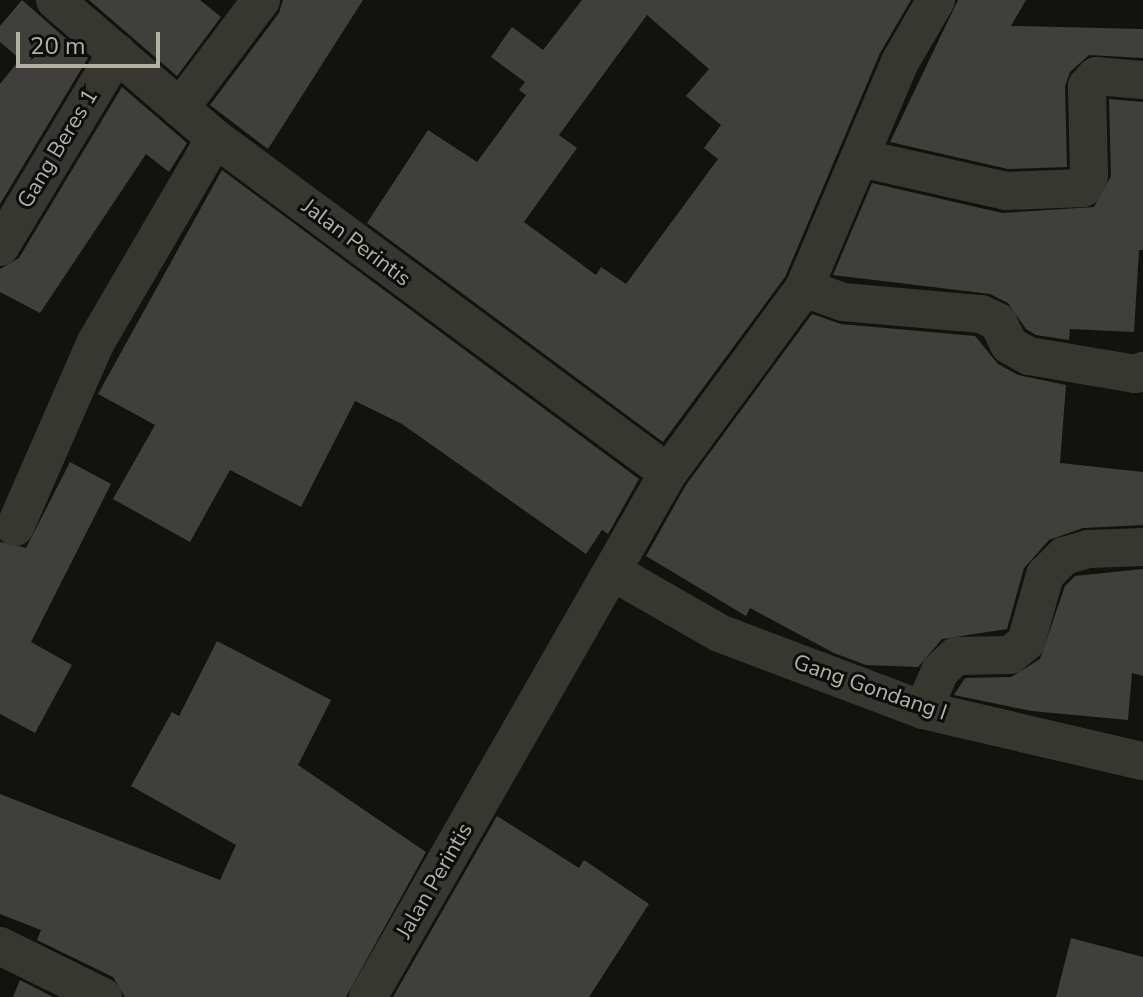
<!DOCTYPE html>
<style>
body{margin:0}
#map{position:relative;width:1143px;height:997px;overflow:hidden;background:#121311;font-family:"Nunito Sans",sans-serif}
div>[style]{position:absolute}
.building>*{inset:0;background:#3f403b}
.minor>*{height:38px;margin:-19px;padding:0 19px;transform-origin:19px;border-radius:19px;background:#373732}
span{translate:-50% -50%;white-space:nowrap;text-align:center;line-height:1.15;-webkit-text-stroke:6px #0d0e0c;paint-order:stroke}
.street-label{font-size:22px;color:#b3b1a3}
.scale{position:absolute;left:16px;top:32px;width:144px;height:36px;box-sizing:border-box;border:4px solid #b3b1a3;border-top:0;padding-left:10px;font-size:24px;line-height:28px;white-space:nowrap;color:#b3b1a3;-webkit-text-stroke:6px #0d0e0c;paint-order:stroke}
</style>
<div id="map">
<div class="building">
<i style="clip-path:polygon(22px 0,88px 58px,0 204px,0 84px,20px 59px,0 42px,0 26px)"></i>
<i style="clip-path:polygon(89px 0,200px 0,221px 17px,177px 76px)"></i>
<i style="clip-path:polygon(283px 0,363px 0,268px 149px,210px 105px,279px 13px)"></i>
<i style="clip-path:polygon(evenodd,582px 0,911px 0,880px 53px,785px 277px,663px 442px,367px 223px,428px 130px,477px 162px,526px 95px,519px 90px,525px 82px,491px 57px,512px 27px,543px 50px,582px 0,647px 15px,709px 69px,686px 96px,721px 125px,704px 148px,718px 159px,626px 284px,601px 267px,596px 275px,524px 222px,577px 148px,559px 135px,647px 15px)"></i>
<i style="clip-path:polygon(958px 0,1026px 0,1011px 26px,1143px 29px,1143px 58px,1089px 55px,1070px 72px,1065px 86px,1067px 167px,1008px 169px,890px 142px)"></i>
<i style="clip-path:polygon(122px 87px,187px 143px,169px 172px,146px 154px,40px 313px,0 292px,0 269px,19px 258px)"></i>
<i style="clip-path:polygon(1109px 99px,1143px 102px,1143px 250px,1139px 250px,1134px 332px,1070px 329px,1069px 340px,1036px 335px,1026px 329px,1008px 303px,990px 294px,833px 275px,872px 183px,1002px 213px,1094px 207px,1111px 176px)"></i>
<i style="clip-path:polygon(222px 170px,639px 479px,608px 534px,602px 530px,586px 554px,402px 424px,355px 401px,301px 507px,230px 470px,190px 542px,113px 499px,155px 425px,98px 394px)"></i>
<i style="clip-path:polygon(812px 314px,841px 324px,975px 336px,998px 364px,1018px 375px,1066px 385px,1060px 463px,1143px 472px,1143px 525px,1083px 528px,1049px 540px,1024px 568px,1007px 629px,942px 639px,918px 667px,866px 665px,834px 653px,750px 608px,746px 616px,646px 556px,686px 485px)"></i>
<i style="clip-path:polygon(70px 462px,111px 484px,31px 642px,72px 665px,35px 733px,0 714px,0 542px,26px 548px)"></i>
<i style="clip-path:polygon(1143px 569px,1143px 676px,1132px 673px,1128px 720px,1032px 711px,954px 695px,965px 678px,1011px 677px,1040px 659px,1065px 586px,1075px 576px)"></i>
<i style="clip-path:polygon(217px 641px,331px 700px,298px 765px,426px 852px,346px 997px,125px 997px,113px 977px,37px 940px,41px 930px,0 914px,0 794px,220px 880px,236px 845px,131px 786px,172px 712px,179px 716px)"></i>
<i style="clip-path:polygon(497px 816px,579px 868px,584px 860px,649px 904px,589px 997px,393px 997px)"></i>
<i style="clip-path:polygon(1071px 938px,1143px 957px,1143px 997px,1056px 997px)"></i>
<i style="clip-path:polygon(20px 980px,53px 997px,13px 997px)"></i>
</div>
<div class="minor">
<i style="left:55px;top:0;width:211px;rotate:40.8deg"></i>
<i style="left:215px;top:138px;width:563px;rotate:36.48deg"></i>
<i style="left:180px;top:108px;width:135px;rotate:-53.1deg"></i>
<i style="left:860px;top:158px;width:150px;rotate:12.7deg"></i>
<i style="left:1006px;top:191px;width:77px;rotate:-2.2deg"></i>
<i style="left:1083px;top:188px;width:13px;rotate:-63deg"></i>
<i style="left:1089px;top:176px;width:90px;rotate:-91.3deg"></i>
<i style="left:1087px;top:86px;width:13px;rotate:-48deg"></i>
<i style="left:1096px;top:76px;width:47px;rotate:4.9deg"></i>
<i style="left:0;top:247px;width:227px;rotate:-59deg"></i>
<i style="left:804px;top:288px;width:41px;rotate:19.7deg"></i>
<i style="left:843px;top:302px;width:139px;rotate:5deg"></i>
<i style="left:981px;top:314px;width:19px;rotate:25deg"></i>
<i style="left:998px;top:322px;width:25px;rotate:64deg"></i>
<i style="left:1009px;top:345px;width:23px;rotate:29deg"></i>
<i style="left:1029px;top:356px;width:108px;rotate:9.6deg"></i>
<i style="left:1135px;top:374px;width:9px;rotate:-21deg"></i>
<i style="left:15px;top:527px;width:202px;rotate:-66.4deg"></i>
<i style="left:96px;top:342px;width:236px;rotate:-59.7deg"></i>
<i style="left:613px;top:572px;width:122px;rotate:29.9deg"></i>
<i style="left:719px;top:633px;width:218px;rotate:20.7deg"></i>
<i style="left:923px;top:710px;width:226px;rotate:13.1deg"></i>
<i style="left:923px;top:710px;width:43px;rotate:-66.4deg"></i>
<i style="left:940px;top:671px;width:22px;rotate:-43deg"></i>
<i style="left:956px;top:656px;width:54px;rotate:-1.1deg"></i>
<i style="left:1010px;top:655px;width:21px;rotate:-39deg"></i>
<i style="left:1026px;top:642px;width:70px;rotate:-74.2deg"></i>
<i style="left:1045px;top:575px;width:27px;rotate:-45deg"></i>
<i style="left:1064px;top:556px;width:26px;rotate:-16deg"></i>
<i style="left:1089px;top:549px;width:54px;rotate:-2.1deg"></i>
<i style="left:0;top:946px;width:115px;rotate:26.3deg"></i>
<i style="left:368px;top:997px;width:604px;rotate:-60.21deg"></i>
<i style="left:668px;top:473px;width:230px;rotate:-53.7deg"></i>
<i style="left:804px;top:288px;width:246px;rotate:-67deg"></i>
<i style="left:900px;top:62px;width:72px;rotate:-59.9deg"></i>
</div>
<div class="street-label">
<span style="left:58px;top:149px;rotate:-59deg">Gang Beres 1</span>
<span style="left:356px;top:243px;rotate:37deg">Jalan Perintis</span>
<span style="left:870px;top:688px;rotate:19deg">Gang Gondang I</span>
<span style="left:435px;top:881px;rotate:-60deg">Jalan Perintis</span>
</div>
<div class="scale">20 m</div>
</div>
